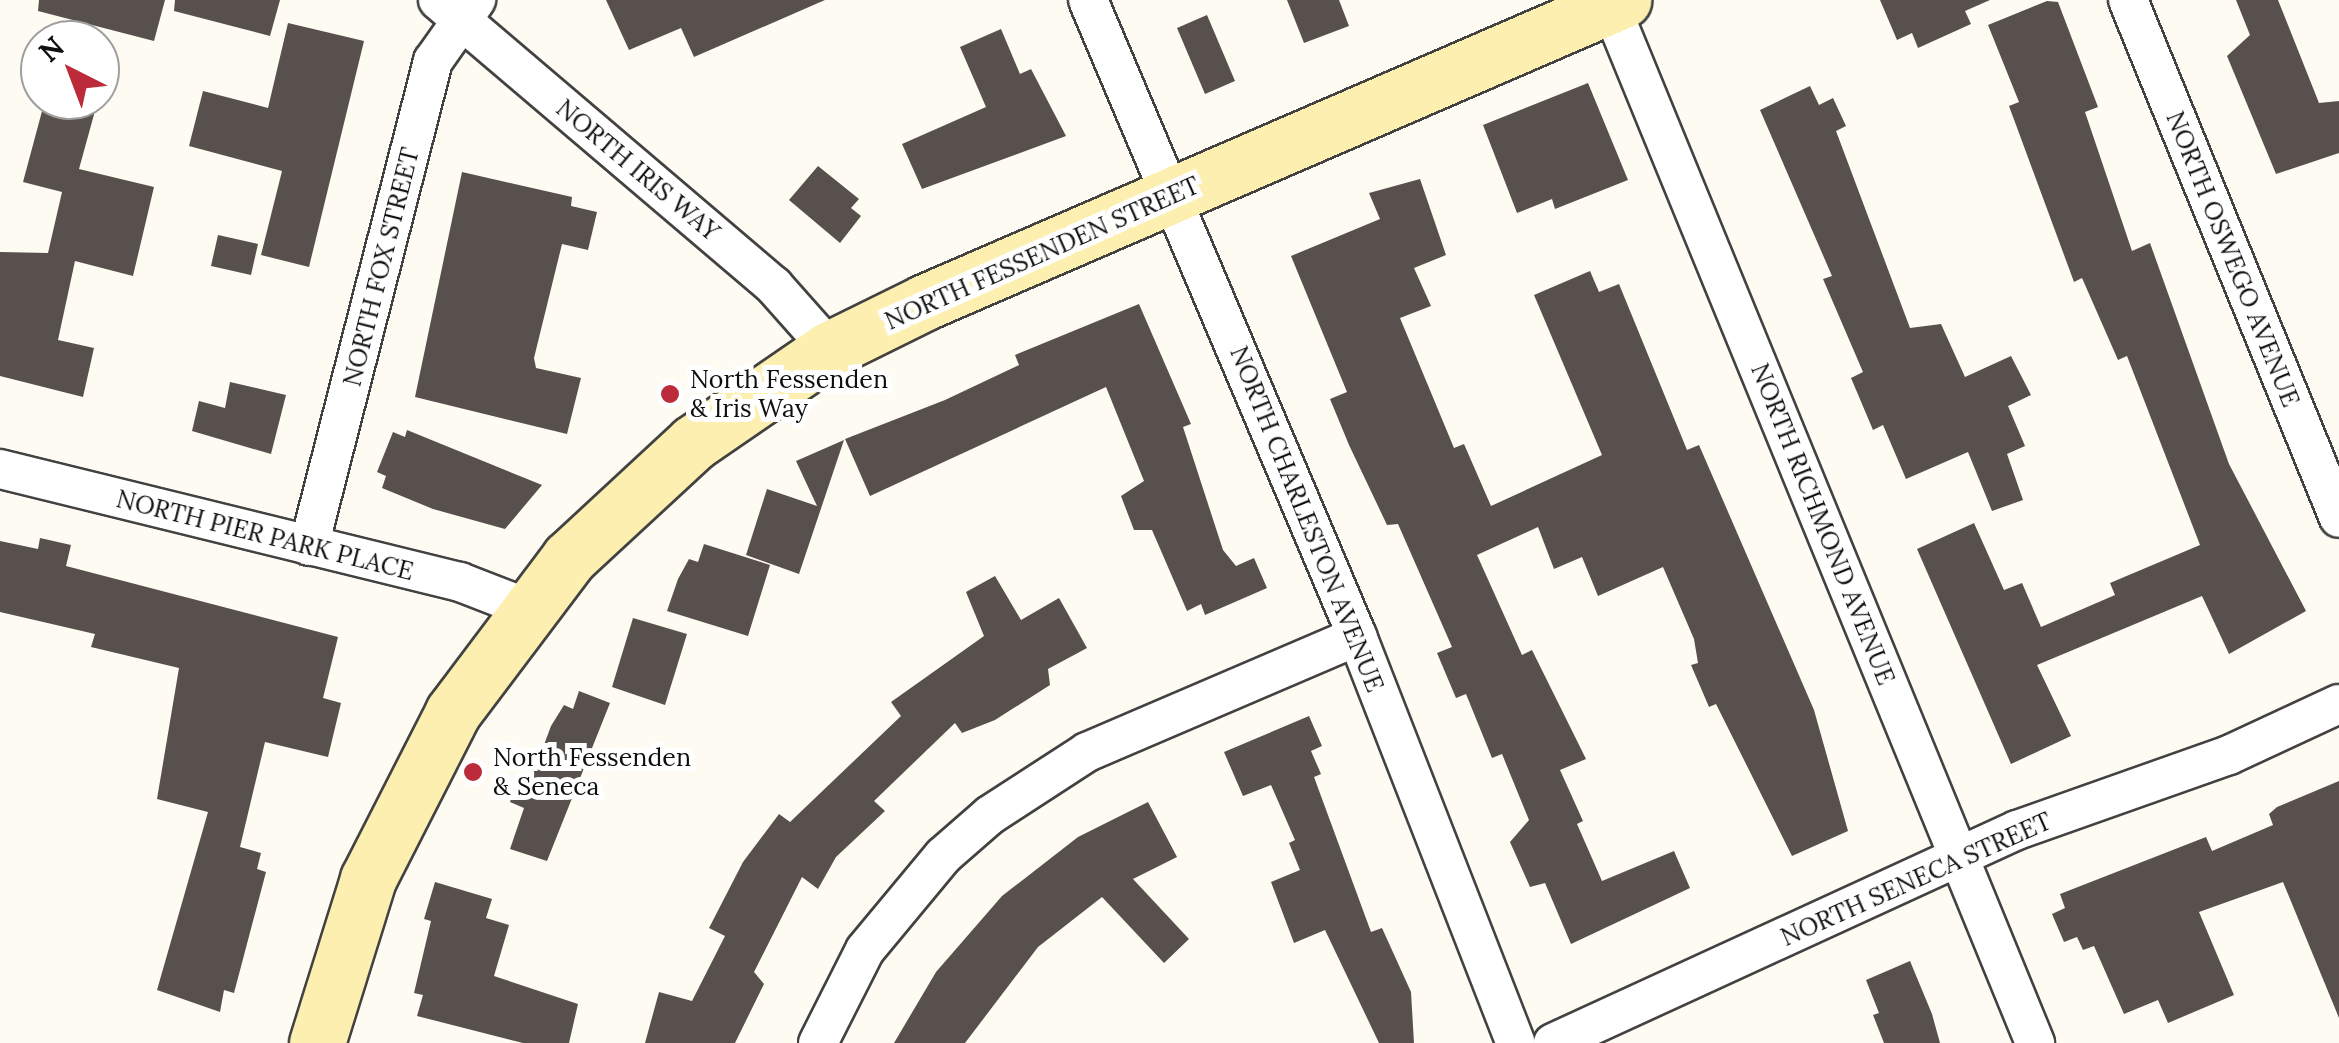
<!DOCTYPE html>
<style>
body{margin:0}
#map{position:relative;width:2339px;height:1043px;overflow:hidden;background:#fefbf2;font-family:Lora,serif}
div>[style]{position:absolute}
.building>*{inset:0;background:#58504c}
.roads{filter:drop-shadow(2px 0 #424242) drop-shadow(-2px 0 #424242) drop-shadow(0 2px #424242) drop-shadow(0 -2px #424242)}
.minor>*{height:38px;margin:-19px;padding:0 19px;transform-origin:19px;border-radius:19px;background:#fff}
.secondary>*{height:55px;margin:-27.5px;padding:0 27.5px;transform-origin:27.5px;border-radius:27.5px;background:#fcefb0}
.dots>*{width:28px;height:28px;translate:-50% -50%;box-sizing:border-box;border:5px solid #fff;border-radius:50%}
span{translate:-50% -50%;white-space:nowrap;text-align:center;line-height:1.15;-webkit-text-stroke:10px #fff;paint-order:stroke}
.street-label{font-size:25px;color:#0f0f0f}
.poi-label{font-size:25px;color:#0f0f0f}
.left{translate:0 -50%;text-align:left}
.north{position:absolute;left:20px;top:20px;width:100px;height:100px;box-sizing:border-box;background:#fff;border:2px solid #9f9f9f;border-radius:50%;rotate:318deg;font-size:28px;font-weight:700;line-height:40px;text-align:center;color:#0f0f0f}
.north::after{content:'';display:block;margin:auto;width:35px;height:45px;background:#bb2b3a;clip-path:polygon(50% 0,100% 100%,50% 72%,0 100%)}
</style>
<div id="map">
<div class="building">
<i style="clip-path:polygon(39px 0,165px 0,154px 41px,38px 11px)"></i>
<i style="clip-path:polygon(175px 0,280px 0,270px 36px,174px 11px)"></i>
<i style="clip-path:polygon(606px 0,825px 0,694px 57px,681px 28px,629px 50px)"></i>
<i style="clip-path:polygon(1287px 0,1339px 0,1349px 26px,1304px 43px)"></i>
<i style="clip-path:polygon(1880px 0,1990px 0,1965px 11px,1971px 24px,1918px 48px,1912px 33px,1897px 40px)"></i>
<i style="clip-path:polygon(2236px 0,2278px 0,2319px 103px,2339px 101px,2339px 153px,2276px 174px,2227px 56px,2250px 35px)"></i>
<i style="clip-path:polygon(2047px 1px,2058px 2px,2098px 107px,2085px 112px,2132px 251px,2150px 243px,2229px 464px,2306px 611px,2229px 654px,2202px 596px,2037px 665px,2071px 736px,2011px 764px,1917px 549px,1974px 523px,2004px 590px,2022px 583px,2041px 627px,2115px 595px,2110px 583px,2200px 545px,2127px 356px,2118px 360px,2082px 278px,2074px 282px,2009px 106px,2019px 102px,1988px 25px)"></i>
<i style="clip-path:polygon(1207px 15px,1235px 81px,1205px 94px,1177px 28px)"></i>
<i style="clip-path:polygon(288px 23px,364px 41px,309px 267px,261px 255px,282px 171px,189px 146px,203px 91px,268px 108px)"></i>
<i style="clip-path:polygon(1001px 29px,1020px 74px,1031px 69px,1066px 136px,922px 189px,902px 144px,986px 107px,960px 47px)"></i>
<i style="clip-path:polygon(1588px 83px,1628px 180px,1555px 209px,1552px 199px,1517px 213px,1483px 125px)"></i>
<i style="clip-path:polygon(1810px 86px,1819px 105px,1833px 98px,1846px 126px,1836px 131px,1910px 328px,1941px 324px,1965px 377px,2011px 356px,2031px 395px,2008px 406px,2025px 446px,2007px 454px,2023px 500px,1992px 511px,1968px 452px,1906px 479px,1883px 425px,1873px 430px,1851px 378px,1863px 372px,1823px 279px,1832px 276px,1760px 110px)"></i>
<i style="clip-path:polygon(45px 100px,98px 100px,79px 169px,154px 187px,133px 276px,75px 261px,58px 340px,94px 348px,83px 397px,0 376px,0 252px,48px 253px,62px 192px,23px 182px)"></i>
<i style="clip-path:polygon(818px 166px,859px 199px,851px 208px,861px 216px,840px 243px,789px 200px)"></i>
<i style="clip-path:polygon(462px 172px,572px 197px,571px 206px,597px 212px,588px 250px,562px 244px,534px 358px,536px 368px,581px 378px,567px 434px,415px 397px)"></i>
<i style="clip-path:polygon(1420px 179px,1446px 255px,1414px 268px,1431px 306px,1400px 318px,1454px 448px,1464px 444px,1491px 506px,1602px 455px,1534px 295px,1590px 271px,1599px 292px,1619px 284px,1687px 450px,1699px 445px,1814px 710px,1848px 831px,1792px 856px,1716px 704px,1709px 707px,1691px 665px,1698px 663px,1694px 639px,1663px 567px,1598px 596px,1582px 557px,1554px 569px,1538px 527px,1477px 555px,1522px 655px,1532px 650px,1586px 759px,1560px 770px,1583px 821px,1577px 824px,1602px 881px,1674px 851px,1690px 888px,1571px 944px,1545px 883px,1530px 887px,1510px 842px,1529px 820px,1502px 754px,1492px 758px,1466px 694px,1456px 698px,1437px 653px,1452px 647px,1398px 524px,1387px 525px,1349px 445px,1330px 399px,1347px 392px,1291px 256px,1380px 219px,1369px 193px)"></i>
<i style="clip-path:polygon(218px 235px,258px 244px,251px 275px,211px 266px)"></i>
<i style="clip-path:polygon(1139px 304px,1191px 424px,1183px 427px,1223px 550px,1236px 566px,1254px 558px,1267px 588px,1205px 615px,1201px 604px,1187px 611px,1152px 530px,1134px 530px,1121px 496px,1144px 481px,1106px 387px,870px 496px,845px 439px,945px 400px,1019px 365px,1015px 355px)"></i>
<i style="clip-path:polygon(230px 382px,286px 395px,271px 454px,192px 431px,199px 401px,225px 408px)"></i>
<i style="clip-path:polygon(407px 430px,542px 485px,505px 529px,433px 509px,382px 488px,386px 476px,377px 472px,393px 432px,405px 437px)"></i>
<i style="clip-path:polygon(844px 440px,799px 574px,746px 555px,767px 489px,817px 506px,796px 461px)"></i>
<i style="clip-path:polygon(40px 538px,71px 545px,66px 566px,338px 637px,323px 698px,341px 703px,328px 757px,265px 742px,240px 847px,261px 853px,257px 869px,266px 872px,234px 993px,224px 990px,220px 1012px,157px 990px,208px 812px,157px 799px,179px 668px,91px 647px,95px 634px,0 612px,0 541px,38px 549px)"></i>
<i style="clip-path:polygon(704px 544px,770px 565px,748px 636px,667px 611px,678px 579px,689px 559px,698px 562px)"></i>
<i style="clip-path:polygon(995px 576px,1021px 620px,1059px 598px,1087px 648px,1048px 669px,1050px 685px,995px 720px,962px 733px,955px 723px,874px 801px,885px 811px,836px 857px,818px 889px,802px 877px,754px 972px,764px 984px,735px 1043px,645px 1043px,659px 992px,692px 1001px,725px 936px,709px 928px,743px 862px,779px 814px,790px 822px,901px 716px,891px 702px,984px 636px,966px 592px)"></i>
<i style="clip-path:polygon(633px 618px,687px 634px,665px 705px,612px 687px)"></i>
<i style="clip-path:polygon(579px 691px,610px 703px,547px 861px,510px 849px,524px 808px,510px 802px,520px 773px,532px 777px,551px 726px,564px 705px,573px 709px)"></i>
<i style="clip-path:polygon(1309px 716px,1322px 746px,1311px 751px,1321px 774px,1314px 777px,1371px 932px,1382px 928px,1411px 992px,1414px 1043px,1379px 1043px,1325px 930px,1294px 943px,1271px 882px,1300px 870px,1289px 843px,1295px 840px,1271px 785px,1243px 796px,1224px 752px)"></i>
<i style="clip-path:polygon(2339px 781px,2339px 1018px,2283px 882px,2199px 912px,2234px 995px,2168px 1023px,2158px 1000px,2124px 1014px,2094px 946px,2083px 950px,2077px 937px,2064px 942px,2052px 914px,2065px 908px,2060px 894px,2206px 837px,2212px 851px,2273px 825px,2269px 814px,2277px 807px)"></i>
<i style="clip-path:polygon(1148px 802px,1177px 857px,1133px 879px,1189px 939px,1164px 963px,1102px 897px,1038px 947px,965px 1043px,894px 1043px,936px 972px,1002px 896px,1078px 837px)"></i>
<i style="clip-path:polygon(435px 882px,492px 899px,486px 918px,509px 925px,494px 976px,578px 1004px,569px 1043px,523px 1043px,417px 1016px,423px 995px,414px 993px,431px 921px,424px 919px)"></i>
<i style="clip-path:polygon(1910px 961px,1932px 1014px,1940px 1043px,1884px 1043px,1873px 1015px,1879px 1013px,1866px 980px)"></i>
</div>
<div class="roads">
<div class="minor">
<i style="left:438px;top:0;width:441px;rotate:40.4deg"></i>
<i style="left:774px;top:286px;width:84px;rotate:48.4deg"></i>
<i style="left:1088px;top:0;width:691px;rotate:67.07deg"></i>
<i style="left:1357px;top:636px;width:437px;rotate:68.7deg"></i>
<i style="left:2128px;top:0;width:559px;rotate:67.84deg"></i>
<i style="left:1610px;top:5px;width:1122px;rotate:67.73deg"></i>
<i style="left:0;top:469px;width:474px;rotate:13.8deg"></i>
<i style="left:460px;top:582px;width:72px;rotate:21.2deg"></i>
<i style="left:309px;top:546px;width:501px;rotate:-75.66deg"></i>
<i style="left:433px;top:61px;width:75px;rotate:-54.8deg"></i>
<i style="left:818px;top:1043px;width:104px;rotate:-63.2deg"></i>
<i style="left:865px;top:950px;width:122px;rotate:-50.3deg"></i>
<i style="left:943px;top:856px;width:62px;rotate:-41.1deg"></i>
<i style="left:990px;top:815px;width:116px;rotate:-33deg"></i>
<i style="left:1087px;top:752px;width:294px;rotate:-23.2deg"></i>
<i style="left:1553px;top:1043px;width:511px;rotate:-24.66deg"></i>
<i style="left:2017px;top:830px;width:225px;rotate:-19.5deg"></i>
<i style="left:2229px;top:755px;width:121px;rotate:-24.9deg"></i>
</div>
<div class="secondary">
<i style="left:317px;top:1043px;width:172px;rotate:-72.7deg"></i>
<i style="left:368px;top:879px;width:187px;rotate:-63deg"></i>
<i style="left:453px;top:712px;width:193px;rotate:-53deg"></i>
<i style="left:569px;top:558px;width:169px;rotate:-42.8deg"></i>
<i style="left:693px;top:443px;width:166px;rotate:-34.5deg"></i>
<i style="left:830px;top:349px;width:106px;rotate:-26.3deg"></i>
<i style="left:925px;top:302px;width:761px;rotate:-23.4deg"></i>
</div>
</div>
<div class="dots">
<i style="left:670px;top:394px;background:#bb2b3a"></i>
<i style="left:473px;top:772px;background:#bb2b3a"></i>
</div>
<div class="street-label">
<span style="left:638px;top:170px;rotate:40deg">NORTH IRIS WAY</span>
<span style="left:1042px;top:253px;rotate:-24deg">NORTH FESSENDEN STREET</span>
<span style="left:2233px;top:259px;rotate:68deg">NORTH OSWEGO AVENUE</span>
<span style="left:381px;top:267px;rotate:-76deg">NORTH FOX STREET</span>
<span style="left:1307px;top:519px;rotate:68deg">NORTH CHARLESTON AVENUE</span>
<span style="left:1823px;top:524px;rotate:68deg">NORTH RICHMOND AVENUE</span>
<span style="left:265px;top:535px;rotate:14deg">NORTH PIER PARK PLACE</span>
<span style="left:1916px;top:879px;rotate:-24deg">NORTH SENECA STREET</span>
</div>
<div class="poi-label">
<span class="left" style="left:690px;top:394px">North Fessenden<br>&amp; Iris Way</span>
<span class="left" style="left:493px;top:772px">North Fessenden<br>&amp; Seneca</span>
</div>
<div class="north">N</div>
</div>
